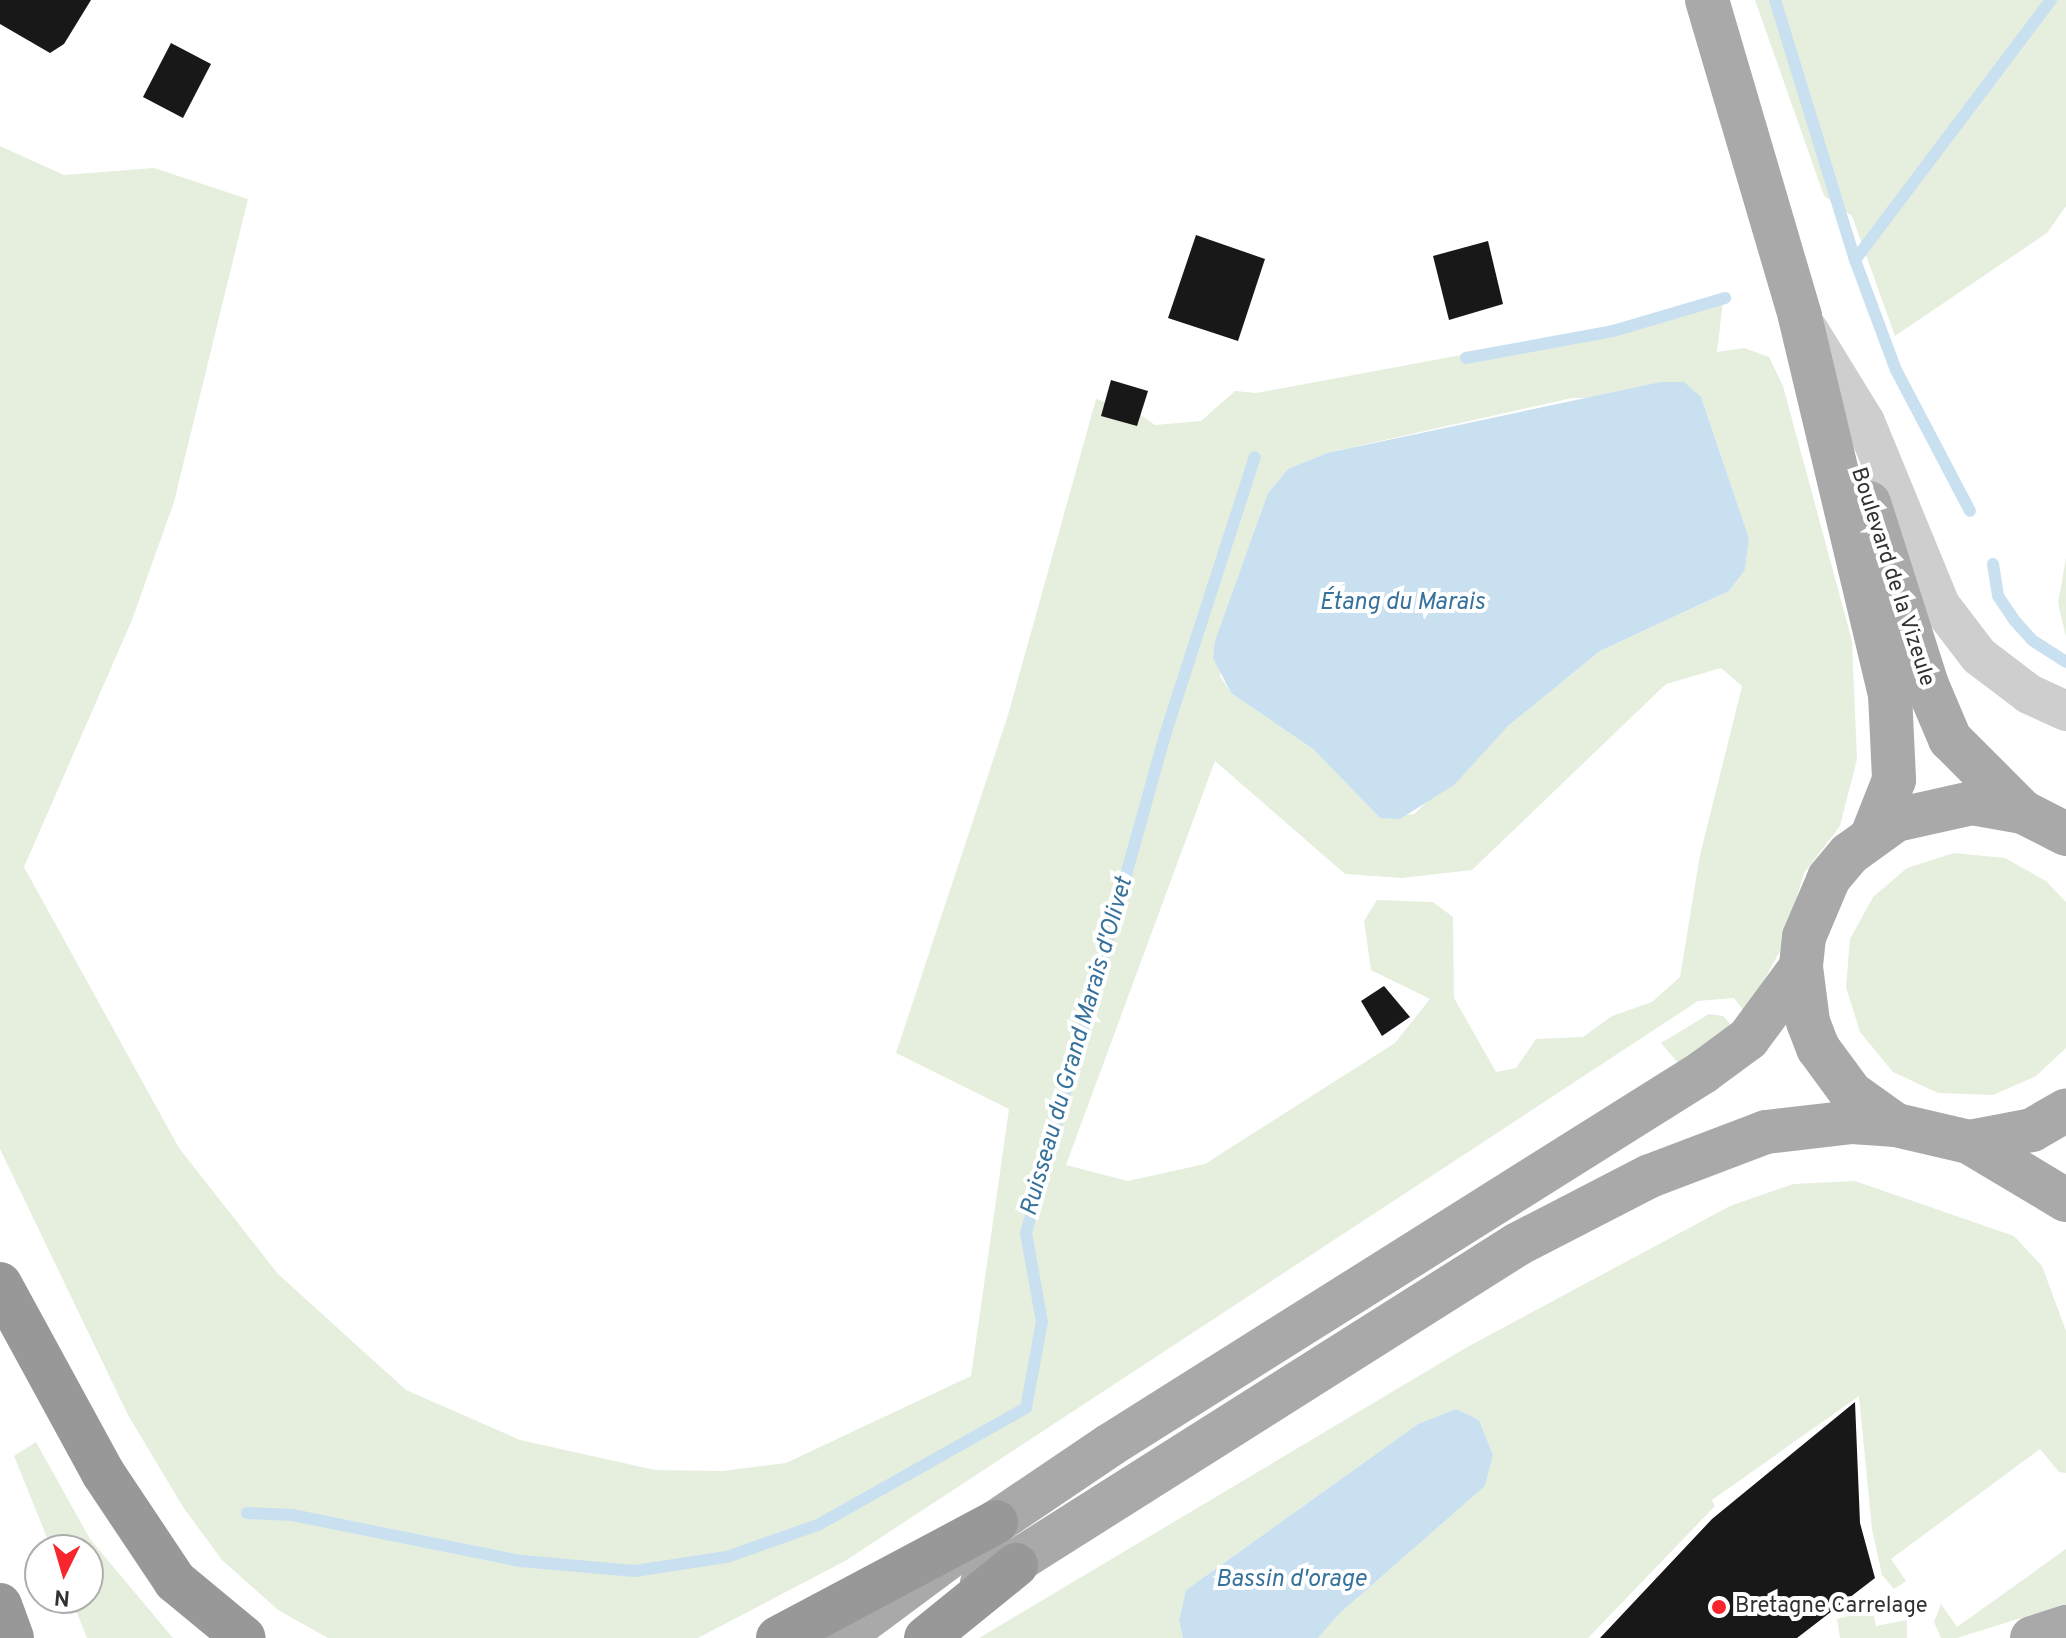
<!DOCTYPE html>
<meta charset="utf-8">
<style>
body{margin:0}
#map{position:relative;width:2066px;height:1638px;overflow:hidden;background:#fff;font-family:Overpass,sans-serif}
div>[style]{position:absolute}
.green>*{inset:0;background:#e6efde}
.water>*{inset:0;background:#c9e0f0}
.stream>*{height:12px;margin:-6px;padding:0 6px;transform-origin:6px;border-radius:6px;background:#c9e0f0}
.building>*{inset:0;background:#181818}
.minor>*{height:40px;margin:-20px;padding:0 20px;transform-origin:20px;border-radius:20px;background:#cecece}
.major>*{height:44px;margin:-22px;padding:0 22px;transform-origin:22px;border-radius:22px;background:#a9a9a9}
.highway>*{height:44px;margin:-22px;padding:0 22px;transform-origin:22px;border-radius:22px;background:#989898}
.dots>*{width:22px;height:22px;translate:-50% -50%;box-sizing:border-box;border:4px solid #fff;border-radius:50%}
span{translate:-50% -50%;white-space:nowrap;text-align:center;line-height:1.15;-webkit-text-stroke:8px #fff;paint-order:stroke}
.street-label{font-size:22px;color:#313131}
.poi-label{font-size:22px;color:#313131}
.left{translate:0 -50%;text-align:left}
.water-label{font-size:24px;color:#36729c;font-style:italic}
.north{position:absolute;left:24px;top:1534px;width:80px;height:80px;box-sizing:border-box;background:#fff;border:2px solid #adadad;border-radius:50%;rotate:185deg;font-size:22px;font-weight:700;line-height:32px;text-align:center;color:#313131}
.north::after{content:'';display:block;margin:auto;width:28px;height:36px;background:#f6252e;clip-path:polygon(50% 0,100% 100%,50% 72%,0 100%)}
</style>
<div id="map">
<div class="green">
<i style="clip-path:polygon(1755px 0,2066px 0,2066px 206px,2047px 233px,1895px 336px,1852px 216px,1824px 196px)"></i>
<i style="clip-path:polygon(evenodd,0 146px,64px 175px,154px 168px,248px 199px,174px 502px,132px 620px,24px 867px,179px 1148px,278px 1274px,406px 1390px,520px 1440px,655px 1470px,722px 1471px,786px 1463px,971px 1376px,1009px 1109px,896px 1053px,1008px 715px,1096px 399px,1138px 413px,1155px 425px,1201px 421px,1235px 391px,1256px 393px,1617px 326px,1724px 293px,1717px 352px,1744px 348px,1769px 357px,1783px 386px,1852px 641px,1857px 759px,1840px 826px,1804px 873px,1781px 949px,1746px 1014px,1734px 998px,1698px 1001px,845px 1561px,698px 1638px,328px 1638px,278px 1610px,222px 1560px,183px 1507px,128px 1415px,0 1149px,0 146px,1701px 397px,1749px 538px,1745px 570px,1729px 591px,1600px 651px,1508px 726px,1414px 814px,1380px 818px,1313px 749px,1231px 693px,1220px 676px,1226px 615px,1268px 493px,1288px 469px,1327px 453px,1572px 398px,1701px 397px,0 146px,1721px 668px,1742px 686px,1700px 855px,1680px 977px,1652px 1002px,1612px 1016px,1583px 1037px,1536px 1039px,1516px 1068px,1496px 1072px,1454px 998px,1453px 917px,1433px 902px,1377px 900px,1364px 921px,1371px 970px,1430px 999px,1395px 1043px,1205px 1164px,1128px 1181px,1066px 1165px,1215px 761px,1345px 874px,1402px 878px,1472px 870px,1666px 684px,1721px 668px)"></i>
<i style="clip-path:polygon(2066px 558px,2066px 637px,2058px 603px)"></i>
<i style="clip-path:polygon(1954px 853px,2005px 858px,2046px 881px,2066px 902px,2066px 1048px,2036px 1076px,1993px 1095px,1938px 1093px,1893px 1072px,1860px 1032px,1846px 987px,1850px 939px,1873px 897px,1907px 868px)"></i>
<i style="clip-path:polygon(1709px 1014px,1723px 1016px,1734px 1028px,1678px 1063px,1661px 1043px)"></i>
<i style="clip-path:polygon(1855px 1181px,2014px 1236px,2042px 1266px,2066px 1331px,2066px 1473px,2059px 1472px,2040px 1449px,1891px 1559px,1906px 1581px,1894px 1589px,1882px 1575px,1872px 1529px,1859px 1396px,1712px 1500px,1715px 1506px,1588px 1638px,1318px 1638px,1340px 1613px,1485px 1486px,1493px 1455px,1479px 1420px,1456px 1409px,1418px 1424px,1186px 1590px,1179px 1620px,1183px 1638px,979px 1638px,1469px 1346px,1730px 1206px,1793px 1184px)"></i>
<i style="clip-path:polygon(36px 1442px,90px 1539px,173px 1638px,87px 1638px,71px 1598px,88px 1598px,88px 1550px,52px 1550px,14px 1456px)"></i>
<i style="clip-path:polygon(2066px 1549px,2066px 1604px,1957px 1638px,1941px 1638px,1934px 1622px,1941px 1604px,1957px 1627px)"></i>
<i style="clip-path:polygon(1872px 1609px,1876px 1626px,1907px 1620px,1907px 1638px,1840px 1638px,1837px 1619px)"></i>
</div>
<div class="water">
<i style="clip-path:polygon(1661px 382px,1684px 382px,1701px 397px,1749px 538px,1745px 570px,1729px 591px,1600px 651px,1508px 726px,1454px 785px,1400px 819px,1380px 818px,1313px 749px,1231px 693px,1213px 658px,1215px 641px,1268px 493px,1288px 469px,1327px 453px)"></i>
<i style="clip-path:polygon(1456px 1409px,1479px 1420px,1493px 1455px,1485px 1486px,1340px 1613px,1318px 1638px,1183px 1638px,1179px 1620px,1186px 1590px,1418px 1424px)"></i>
</div>
<div class="stream">
<i style="left:1775px;top:0;width:272px;rotate:72.9deg"></i>
<i style="left:1855px;top:260px;width:117px;rotate:69.6deg"></i>
<i style="left:1896px;top:370px;width:159px;rotate:62.3deg"></i>
<i style="left:1855px;top:260px;width:326px;rotate:-53deg"></i>
<i style="left:1466px;top:358px;width:149px;rotate:-10.4deg"></i>
<i style="left:1613px;top:331px;width:117px;rotate:-16.4deg"></i>
<i style="left:1993px;top:564px;width:32px;rotate:81deg"></i>
<i style="left:1998px;top:596px;width:30px;rotate:56deg"></i>
<i style="left:2015px;top:621px;width:25px;rotate:48deg"></i>
<i style="left:2032px;top:640px;width:40px;rotate:32.9deg"></i>
<i style="left:247px;top:1513px;width:45px;rotate:2.5deg"></i>
<i style="left:292px;top:1515px;width:234px;rotate:11.4deg"></i>
<i style="left:521px;top:1561px;width:114px;rotate:5deg"></i>
<i style="left:635px;top:1571px;width:93px;rotate:-8.7deg"></i>
<i style="left:727px;top:1557px;width:96px;rotate:-19.4deg"></i>
<i style="left:818px;top:1525px;width:239px;rotate:-29.4deg"></i>
<i style="left:1026px;top:1408px;width:87px;rotate:-79.5deg"></i>
<i style="left:1042px;top:1322px;width:90px;rotate:-100.2deg"></i>
<i style="left:1026px;top:1233px;width:517px;rotate:-74.4deg"></i>
<i style="left:1165px;top:735px;width:292px;rotate:-72.1deg"></i>
</div>
<div class="building">
<i style="clip-path:polygon(0 0,91px 0,64px 44px,50px 53px,0 24px)"></i>
<i style="clip-path:polygon(171px 43px,211px 64px,183px 118px,143px 97px)"></i>
<i style="clip-path:polygon(1196px 235px,1265px 259px,1238px 341px,1168px 318px)"></i>
<i style="clip-path:polygon(1488px 241px,1503px 304px,1449px 320px,1433px 256px)"></i>
<i style="clip-path:polygon(1111px 380px,1148px 391px,1137px 426px,1101px 416px)"></i>
<i style="clip-path:polygon(1384px 986px,1410px 1017px,1382px 1036px,1361px 1001px)"></i>
<i style="clip-path:polygon(1855px 1402px,1860px 1523px,1875px 1578px,1797px 1638px,1600px 1638px,1712px 1519px)"></i>
</div>
<div class="minor">
<i style="left:1809px;top:331px;width:107px;rotate:58.4deg"></i>
<i style="left:1865px;top:422px;width:198px;rotate:67.7deg"></i>
<i style="left:1940px;top:605px;width:64px;rotate:52.6deg"></i>
<i style="left:1979px;top:656px;width:63px;rotate:37.2deg"></i>
<i style="left:2029px;top:694px;width:41px;rotate:24.7deg"></i>
</div>
<div class="major">
<i style="left:1707px;top:0;width:330px;rotate:73.6deg"></i>
<i style="left:1800px;top:317px;width:388px;rotate:76.6deg"></i>
<i style="left:1890px;top:694px;width:86px;rotate:87.3deg"></i>
<i style="left:1894px;top:780px;width:57px;rotate:111.6deg"></i>
<i style="left:1869px;top:503px;width:191px;rotate:72.3deg"></i>
<i style="left:1927px;top:685px;width:59px;rotate:66.9deg"></i>
<i style="left:1950px;top:739px;width:103px;rotate:45deg"></i>
<i style="left:2066px;top:834px;width:48px;rotate:-152.9deg"></i>
<i style="left:2023px;top:812px;width:52px;rotate:-170deg"></i>
<i style="left:1972px;top:803px;width:78px;rotate:167.4deg"></i>
<i style="left:1896px;top:820px;width:58px;rotate:144.1deg"></i>
<i style="left:1849px;top:854px;width:31px;rotate:130deg"></i>
<i style="left:1829px;top:878px;width:64px;rotate:113deg"></i>
<i style="left:1804px;top:937px;width:30px;rotate:96deg"></i>
<i style="left:1801px;top:967px;width:55px;rotate:82.7deg"></i>
<i style="left:1808px;top:1022px;width:28px;rotate:69deg"></i>
<i style="left:1818px;top:1048px;width:56px;rotate:53.7deg"></i>
<i style="left:1851px;top:1093px;width:55px;rotate:35.4deg"></i>
<i style="left:1896px;top:1125px;width:75px;rotate:13.1deg"></i>
<i style="left:1969px;top:1142px;width:64px;rotate:-10.8deg"></i>
<i style="left:2032px;top:1130px;width:39px;rotate:-30deg"></i>
<i style="left:1969px;top:1142px;width:113px;rotate:30.9deg"></i>
<i style="left:982px;top:1583px;width:634px;rotate:-32.31deg"></i>
<i style="left:1518px;top:1244px;width:148px;rotate:-27.3deg"></i>
<i style="left:1650px;top:1176px;width:124px;rotate:-20.8deg"></i>
<i style="left:1766px;top:1132px;width:87px;rotate:-6.6deg"></i>
<i style="left:1852px;top:1122px;width:44px;rotate:3.9deg"></i>
<i style="left:840px;top:1638px;width:194px;rotate:-36.6deg"></i>
<i style="left:996px;top:1522px;width:138px;rotate:-34deg"></i>
<i style="left:1110px;top:1445px;width:701px;rotate:-32.17deg"></i>
<i style="left:1703px;top:1072px;width:56px;rotate:-36.3deg"></i>
<i style="left:1748px;top:1039px;width:89px;rotate:-53.6deg"></i>
<i style="left:2032px;top:1638px;width:36px;rotate:-18deg"></i>
</div>
<div class="highway">
<i style="left:0;top:1284px;width:215px;rotate:61.4deg"></i>
<i style="left:103px;top:1473px;width:130px;rotate:56.3deg"></i>
<i style="left:175px;top:1581px;width:89px;rotate:39.6deg"></i>
<i style="left:0;top:1605px;width:35px;rotate:70deg"></i>
<i style="left:778px;top:1638px;width:247px;rotate:-28deg"></i>
<i style="left:926px;top:1638px;width:116px;rotate:-39deg"></i>
</div>
<div class="dots">
<i style="left:1719px;top:1607px;background:#f6252e"></i>
</div>
<div class="street-label">
<span style="left:1892px;top:577px;rotate:72deg">Boulevard de la Vizeule</span>
</div>
<div class="poi-label">
<span class="left" style="left:1735px;top:1607px">Bretagne Carrelage</span>
</div>
<div class="water-label">
<span style="left:1402px;top:604px">Étang du Marais</span>
<span style="left:1078px;top:1047px;rotate:-74deg">Ruisseau du Grand Marais d'Olivet</span>
<span style="left:1291px;top:1581px">Bassin d'orage</span>
</div>
<div class="north">N</div>
</div>
